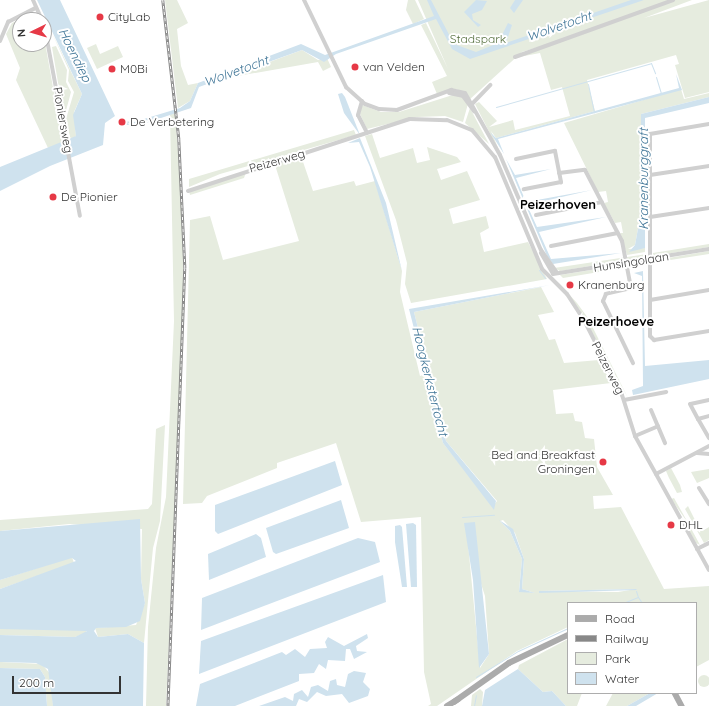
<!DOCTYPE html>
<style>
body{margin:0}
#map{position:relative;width:709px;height:706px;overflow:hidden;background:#fff;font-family:Quicksand,sans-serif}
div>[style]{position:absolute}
.green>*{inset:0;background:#e6ecdf}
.round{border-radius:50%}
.water>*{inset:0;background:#cfe2ee}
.stream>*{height:1px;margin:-0.5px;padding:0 0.5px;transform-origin:0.5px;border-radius:0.5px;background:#cfe2ee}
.minor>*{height:4px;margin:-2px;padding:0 2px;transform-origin:2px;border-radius:2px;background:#d0d0d0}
.major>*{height:5.5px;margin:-2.75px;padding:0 2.75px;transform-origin:2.75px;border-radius:2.75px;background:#ababab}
.rail>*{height:2.5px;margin-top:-1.25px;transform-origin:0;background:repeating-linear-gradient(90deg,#fff 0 3px,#888 0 6px);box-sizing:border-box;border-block:1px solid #888}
.dots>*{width:11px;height:11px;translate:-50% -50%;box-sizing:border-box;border:2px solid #fff;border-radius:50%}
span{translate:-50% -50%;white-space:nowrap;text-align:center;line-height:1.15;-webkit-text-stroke:4px #fff;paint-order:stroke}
.poi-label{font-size:12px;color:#333}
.left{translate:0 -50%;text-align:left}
.right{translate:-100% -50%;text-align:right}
.park-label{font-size:12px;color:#56703f}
.street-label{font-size:12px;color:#333}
.water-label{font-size:13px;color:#3f7597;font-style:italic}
.neighbourhood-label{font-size:13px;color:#000;font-weight:700}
.legend{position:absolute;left:567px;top:602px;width:130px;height:92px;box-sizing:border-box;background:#fff;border:1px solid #adadad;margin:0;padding:5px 7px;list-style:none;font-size:12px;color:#333}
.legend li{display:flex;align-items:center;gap:8px;height:20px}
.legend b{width:20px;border:1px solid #adadad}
.north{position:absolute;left:12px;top:12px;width:40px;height:40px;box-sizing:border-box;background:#fff;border:1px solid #adadad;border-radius:50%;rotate:265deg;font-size:11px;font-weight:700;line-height:16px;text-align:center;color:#333}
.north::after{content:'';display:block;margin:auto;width:14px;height:18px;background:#e63946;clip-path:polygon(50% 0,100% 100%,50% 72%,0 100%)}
.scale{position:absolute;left:12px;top:676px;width:109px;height:18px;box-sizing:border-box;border:2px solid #333;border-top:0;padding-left:5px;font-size:12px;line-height:14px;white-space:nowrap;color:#333;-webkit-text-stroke:3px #fff;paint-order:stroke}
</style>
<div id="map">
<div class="green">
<i style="clip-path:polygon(165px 0,177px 0,188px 23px,177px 29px,181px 66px,188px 85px,198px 83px,190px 101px,178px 108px)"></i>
<i style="clip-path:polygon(408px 0,415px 0,424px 19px,413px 24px,406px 10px)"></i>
<i style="clip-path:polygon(418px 0,692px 0,644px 18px,709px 0,709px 92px,685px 98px,675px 65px,679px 64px,676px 55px,587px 80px,595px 111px,496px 138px,491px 131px,501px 155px,475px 104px,479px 102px,497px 121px,489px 127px,513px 120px,515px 130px,570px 116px,562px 87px,551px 90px,540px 53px,519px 57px,561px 40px,522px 52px,469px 100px,463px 122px,445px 116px,417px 117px,367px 129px,360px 114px,362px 105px,381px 112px,399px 112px,459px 93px,457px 89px,437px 94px,432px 82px,447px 76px,421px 25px,426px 23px,448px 69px)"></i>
<i style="clip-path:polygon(33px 13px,38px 20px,20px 20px,20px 44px,44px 44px,44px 37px,63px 143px,48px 148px,16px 80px,20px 68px,6px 34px,12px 23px)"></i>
<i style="clip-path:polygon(51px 31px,82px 94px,74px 112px,76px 136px,71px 141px,66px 119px,74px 92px,68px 81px,69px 70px)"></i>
<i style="clip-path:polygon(96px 44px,100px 54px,118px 46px,123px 57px,97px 69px,87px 48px)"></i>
<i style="clip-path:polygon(56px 46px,67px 70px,66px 82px,71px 92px,64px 118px,52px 47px)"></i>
<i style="clip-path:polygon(302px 50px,318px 60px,327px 58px,331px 67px,323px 71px,318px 62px,226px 78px)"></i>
<i style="clip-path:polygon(681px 89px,684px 99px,709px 93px,709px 97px,641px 114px,641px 212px,635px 245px,628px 249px,645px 248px,645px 252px,627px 255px,620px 233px,623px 233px,621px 222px,615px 223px,604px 203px,608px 202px,606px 191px,598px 192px,564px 123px)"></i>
<i style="clip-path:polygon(470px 108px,489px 144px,465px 123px)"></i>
<i style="clip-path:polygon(175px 111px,182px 206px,184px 305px,166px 706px,146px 706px,148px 627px,156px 548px,166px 497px,174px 321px,170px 115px)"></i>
<i style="clip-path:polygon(354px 130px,356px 135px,220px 174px,189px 187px,189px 179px)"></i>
<i style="clip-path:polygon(372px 134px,380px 158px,413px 148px,417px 163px,430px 160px,427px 147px,457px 157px,461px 162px,437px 169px,441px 180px,467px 171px,480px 200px,449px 209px,453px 224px,486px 216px,489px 228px,480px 233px,484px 252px,528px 242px,547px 279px,411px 303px,405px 284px,407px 263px,396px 220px,365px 136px)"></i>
<i style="clip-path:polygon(evenodd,301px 156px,313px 191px,354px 181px,356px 186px,375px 181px,402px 271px,400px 292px,420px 376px,426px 374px,443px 443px,493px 506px,497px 501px,446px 441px,414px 312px,541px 287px,554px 312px,538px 315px,549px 340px,555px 339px,564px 363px,599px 360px,611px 383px,553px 390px,556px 414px,573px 413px,575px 421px,582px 422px,585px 438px,594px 439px,597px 467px,613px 495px,593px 496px,594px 509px,621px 507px,664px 589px,709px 586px,709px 660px,696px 667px,696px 603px,568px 603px,568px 627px,517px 651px,437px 706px,428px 706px,431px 704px,424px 672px,421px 517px,361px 522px,336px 443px,277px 463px,277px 468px,207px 496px,202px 503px,183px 504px,190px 220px,210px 216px,223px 260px,299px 241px,275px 165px,301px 156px,503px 520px,515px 533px,524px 559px,522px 589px,535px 593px,519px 591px,522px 559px,510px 531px,500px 521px,503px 520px,301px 156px,468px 544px,485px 596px,489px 654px,480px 668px,468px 544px,301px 156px,636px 589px,618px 592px,539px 591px,636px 589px)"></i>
<i style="clip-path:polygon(246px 172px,244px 178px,190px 195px,189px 191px)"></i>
<i style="clip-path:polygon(709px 244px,709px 247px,653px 256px,653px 253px)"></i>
<i style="clip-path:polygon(709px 251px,709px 254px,651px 263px,651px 261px)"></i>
<i style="clip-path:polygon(647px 254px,645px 257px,560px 271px,554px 268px)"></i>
<i style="clip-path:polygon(647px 261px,647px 264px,563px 278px,560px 275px)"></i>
<i style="clip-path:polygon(557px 281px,577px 303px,588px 318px,628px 398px,579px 309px)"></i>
<i style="clip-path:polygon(165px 425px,160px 521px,153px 548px,144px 643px,128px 634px,98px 637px,95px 628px,136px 625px,145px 603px,141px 579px,142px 529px,69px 524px,0 531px,0 520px,148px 509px,152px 504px,156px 429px)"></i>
<i style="clip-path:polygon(671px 468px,680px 485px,682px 492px,677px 493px,669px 478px,666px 471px)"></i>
<i style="clip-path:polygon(709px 469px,709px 478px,697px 483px,691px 472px)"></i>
<i style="clip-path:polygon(674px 498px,687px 521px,700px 545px,696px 543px,686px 525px,688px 523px,671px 499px)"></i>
<i style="clip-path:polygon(688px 506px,697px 524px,704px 530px,709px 527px,709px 540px,704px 543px,685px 509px)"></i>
<i style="clip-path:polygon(72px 557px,74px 563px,0 589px,0 580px)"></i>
<i style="clip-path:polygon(86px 628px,86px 633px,75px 637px,0 635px,0 629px)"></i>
<i style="clip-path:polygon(568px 639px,568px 693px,582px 693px,577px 706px,566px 706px,552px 691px,543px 692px,518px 669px,519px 665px)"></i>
<i style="clip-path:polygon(0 662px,42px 664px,51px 675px,53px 706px,47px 706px,45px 677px,40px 669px,0 668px)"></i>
<i class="round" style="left:698px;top:675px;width:12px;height:12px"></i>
<i style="clip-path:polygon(480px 689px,483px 692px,482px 706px,471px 706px,472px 695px)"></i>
<i style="clip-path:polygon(613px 693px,650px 693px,627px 706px,606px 706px)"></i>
</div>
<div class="water">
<i style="clip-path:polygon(37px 0,60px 0,115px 116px,105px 123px,103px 145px,50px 166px,0 191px,0 167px,76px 136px,73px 115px,82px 94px)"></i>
<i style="clip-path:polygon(427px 0,431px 0,454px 44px,476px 52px,498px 43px,508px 23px,512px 25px,506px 43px,631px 0,644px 0,470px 59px,452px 49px,436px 19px,336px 54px,324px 62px,302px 50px,199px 87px,191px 108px,140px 125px,123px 125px,123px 121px,134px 122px,180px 108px,190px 101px,198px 83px,301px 44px,325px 55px,434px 16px)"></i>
<i style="clip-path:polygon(476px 0,487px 1px,482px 10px,472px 14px,473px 20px,481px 25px,478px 27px,464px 12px)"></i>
<i style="clip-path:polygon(515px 0,523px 0,514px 13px,510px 8px)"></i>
<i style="clip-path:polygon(676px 74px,682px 90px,498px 139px,504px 154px,490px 132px,496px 138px,679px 88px)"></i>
<i style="clip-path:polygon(342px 93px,345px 97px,360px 135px,344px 113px,338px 94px)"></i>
<i style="clip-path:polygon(709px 97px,709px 103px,645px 118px,645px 248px,629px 252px,635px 245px,641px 212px,641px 114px)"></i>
<i style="clip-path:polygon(360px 138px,386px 203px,402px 271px,370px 167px,359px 142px,348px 143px)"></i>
<i style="clip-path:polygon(506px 159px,515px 175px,551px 169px,516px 178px,526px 202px,592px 190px,527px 205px,537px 227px,606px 217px,539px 232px,551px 259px,621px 253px,553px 264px,547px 256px)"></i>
<i style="clip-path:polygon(643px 271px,645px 366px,709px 360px,709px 379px,633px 395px,632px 390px,643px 386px,642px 276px,634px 273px)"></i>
<i style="clip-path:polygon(550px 285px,414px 312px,446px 441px,496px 501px,494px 510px,443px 443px,409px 309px)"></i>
<i style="clip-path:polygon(335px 461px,342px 485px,218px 534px,215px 531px,215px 505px)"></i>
<i style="clip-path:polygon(341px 500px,349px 528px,276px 554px,273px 552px,266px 528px)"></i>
<i style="clip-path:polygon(140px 519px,141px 579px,145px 603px,140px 621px,126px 627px,96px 628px,94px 631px,98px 637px,128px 634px,144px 643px,143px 706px,53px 706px,48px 669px,36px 663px,0 662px,0 635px,75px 637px,87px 631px,0 629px,0 589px,76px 561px,72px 558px,0 580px,0 531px)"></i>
<i style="clip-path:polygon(499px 520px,513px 529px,524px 559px,522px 589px,535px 593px,519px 592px,522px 559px,510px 531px)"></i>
<i style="clip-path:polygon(475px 522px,489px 654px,479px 668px,473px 580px,464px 523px)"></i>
<i style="clip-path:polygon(413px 523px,416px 525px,417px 587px,411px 587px,406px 524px)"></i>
<i style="clip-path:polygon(400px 525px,402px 527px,407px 587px,402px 587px,395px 542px,395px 526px)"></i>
<i style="clip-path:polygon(256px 534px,261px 538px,266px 557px,209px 580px,208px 554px)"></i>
<i style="clip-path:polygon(358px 538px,375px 542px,380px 562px,201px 630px,202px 598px)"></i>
<i style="clip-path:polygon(383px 575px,386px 602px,199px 674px,201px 641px)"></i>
<i style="clip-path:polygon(637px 590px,539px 593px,539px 591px,636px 589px)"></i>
<i style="clip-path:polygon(367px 634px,368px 638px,356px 646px,357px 651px,367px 652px,354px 659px,350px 649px,346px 649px,345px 661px,328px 660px,326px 669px,319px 664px,314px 673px,299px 674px,299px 681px,235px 706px,196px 706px,200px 684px,282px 652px,286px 655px,295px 649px,305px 657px,310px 649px,327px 648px,325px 642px,328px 637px,344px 646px)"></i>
<i style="clip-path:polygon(0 668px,40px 669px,45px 677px,47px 706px,0 706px)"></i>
<i style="clip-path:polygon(518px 669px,543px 692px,552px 691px,566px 706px,482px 706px,485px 690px)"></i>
<i style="clip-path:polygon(354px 671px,366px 673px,363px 682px,370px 689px,368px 696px,349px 703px,342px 694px,326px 696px,317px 692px,307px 702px,299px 699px,296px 706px,259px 706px,285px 697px,293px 701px,294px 694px,302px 690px,308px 697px,311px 687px,318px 685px,328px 691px,330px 681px,336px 679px,337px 685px,345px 687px,348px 674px)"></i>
<i style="clip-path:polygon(650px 693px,658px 693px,636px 706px,627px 706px)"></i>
</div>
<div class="stream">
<i style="left:656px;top:77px;width:17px;rotate:73deg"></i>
<i style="left:588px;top:84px;width:29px;rotate:78deg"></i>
<i style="left:496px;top:107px;width:161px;rotate:-15.8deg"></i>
<i style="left:651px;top:63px;width:11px;rotate:68deg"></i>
<i style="left:539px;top:270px;width:10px;rotate:53deg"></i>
<i style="left:462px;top:517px;width:32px;rotate:-4deg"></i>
<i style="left:636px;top:591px;width:6px;rotate:72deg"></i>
<i style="left:623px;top:603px;width:16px;rotate:-22deg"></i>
<i style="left:638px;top:597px;width:7px;rotate:56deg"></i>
<i style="left:476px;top:677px;width:49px;rotate:-31.8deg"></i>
<i style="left:518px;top:651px;width:55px;rotate:-24.7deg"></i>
<i style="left:474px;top:706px;width:11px;rotate:-80deg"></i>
</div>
<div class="minor">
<i style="left:33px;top:0;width:22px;rotate:66deg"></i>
<i style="left:304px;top:0;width:97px;rotate:64.2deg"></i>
<i style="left:346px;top:87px;width:25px;rotate:42deg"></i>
<i style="left:365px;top:104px;width:15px;rotate:20deg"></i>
<i style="left:379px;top:109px;width:18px;rotate:3deg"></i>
<i style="left:397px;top:110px;width:58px;rotate:-20.3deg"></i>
<i style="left:451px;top:90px;width:14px;rotate:12deg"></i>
<i style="left:465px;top:93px;width:71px;rotate:60.6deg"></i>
<i style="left:500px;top:155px;width:103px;rotate:66.7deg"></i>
<i style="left:541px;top:250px;width:28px;rotate:55deg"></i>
<i style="left:44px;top:24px;width:195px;rotate:79.4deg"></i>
<i style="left:0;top:41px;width:21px;rotate:-67deg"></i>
<i style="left:8px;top:22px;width:30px;rotate:-27deg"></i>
<i style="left:515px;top:57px;width:168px;rotate:-19.8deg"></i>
<i style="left:449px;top:93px;width:14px;rotate:12deg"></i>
<i style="left:463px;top:96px;width:19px;rotate:54deg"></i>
<i style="left:362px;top:101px;width:15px;rotate:106deg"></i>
<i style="left:358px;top:115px;width:20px;rotate:63deg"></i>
<i style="left:471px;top:105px;width:28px;rotate:-46deg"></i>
<i style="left:709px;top:124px;width:60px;rotate:170.4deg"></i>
<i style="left:650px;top:134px;width:202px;rotate:90deg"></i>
<i style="left:650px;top:336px;width:6px;rotate:45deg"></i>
<i style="left:654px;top:340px;width:56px;rotate:-9.3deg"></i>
<i style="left:516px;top:159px;width:40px;rotate:-12deg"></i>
<i style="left:555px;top:151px;width:32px;rotate:79deg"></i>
<i style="left:561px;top:182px;width:38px;rotate:169deg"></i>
<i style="left:559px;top:173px;width:26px;rotate:-7deg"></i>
<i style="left:585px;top:170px;width:80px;rotate:62.5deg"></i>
<i style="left:622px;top:241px;width:48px;rotate:79.2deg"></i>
<i style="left:631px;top:288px;width:26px;rotate:167deg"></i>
<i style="left:606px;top:294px;width:8px;rotate:113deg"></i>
<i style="left:603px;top:301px;width:69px;rotate:64.2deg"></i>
<i style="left:650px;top:175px;width:60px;rotate:-8.7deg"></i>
<i style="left:188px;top:191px;width:233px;rotate:-18deg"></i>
<i style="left:410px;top:119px;width:37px;rotate:2deg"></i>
<i style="left:447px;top:120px;width:27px;rotate:22deg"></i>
<i style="left:472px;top:130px;width:35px;rotate:50deg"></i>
<i style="left:495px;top:157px;width:121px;rotate:67.2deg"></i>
<i style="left:542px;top:269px;width:35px;rotate:45deg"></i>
<i style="left:567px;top:294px;width:33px;rotate:57deg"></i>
<i style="left:585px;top:322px;width:82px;rotate:63.1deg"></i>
<i style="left:622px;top:395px;width:43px;rotate:72.4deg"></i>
<i style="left:635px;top:436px;width:153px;rotate:61.1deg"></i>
<i style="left:536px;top:215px;width:67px;rotate:-11.1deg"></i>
<i style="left:650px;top:217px;width:60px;rotate:-8.7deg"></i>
<i style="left:551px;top:246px;width:68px;rotate:-11deg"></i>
<i style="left:541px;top:253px;width:24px;rotate:60deg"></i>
<i style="left:553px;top:274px;width:158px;rotate:-9.1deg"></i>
<i style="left:650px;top:300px;width:60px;rotate:-9.6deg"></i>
<i style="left:624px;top:400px;width:43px;rotate:-10.8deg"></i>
<i style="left:709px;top:400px;width:19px;rotate:168deg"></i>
<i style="left:690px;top:404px;width:17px;rotate:62deg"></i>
<i style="left:698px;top:419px;width:11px;rotate:-15deg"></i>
<i style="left:651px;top:410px;width:36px;rotate:67deg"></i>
<i style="left:698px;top:419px;width:22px;rotate:60deg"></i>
<i style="left:635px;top:436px;width:25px;rotate:-23deg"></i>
<i style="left:697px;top:453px;width:12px;rotate:5deg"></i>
<i style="left:656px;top:474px;width:60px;rotate:-27.8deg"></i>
<i style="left:699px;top:488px;width:19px;rotate:58deg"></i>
<i style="left:697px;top:549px;width:13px;rotate:-27deg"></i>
</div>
<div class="major">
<i style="left:675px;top:693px;width:15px;rotate:62deg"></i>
<i style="left:454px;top:702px;width:67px;rotate:-35.3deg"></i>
<i style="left:509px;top:663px;width:65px;rotate:-25.4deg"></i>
<i style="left:447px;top:706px;width:12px;rotate:-31deg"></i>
</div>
<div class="rail">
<i style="left:163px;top:0;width:140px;rotate:83.4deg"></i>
<i style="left:179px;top:139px;width:129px;rotate:87.3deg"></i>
<i style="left:185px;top:268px;width:438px;rotate:92.2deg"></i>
</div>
<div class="dots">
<i style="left:100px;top:17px;background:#e63946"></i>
<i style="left:355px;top:67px;background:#e63946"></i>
<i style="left:112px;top:69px;background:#e63946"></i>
<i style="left:122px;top:122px;background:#e63946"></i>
<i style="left:53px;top:197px;background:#e63946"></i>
<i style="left:570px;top:285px;background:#e63946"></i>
<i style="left:603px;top:462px;background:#e63946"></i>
<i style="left:671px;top:525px;background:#e63946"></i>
</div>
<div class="poi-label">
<span class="left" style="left:108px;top:17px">CityLab</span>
<span class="left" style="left:363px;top:67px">van Velden</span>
<span class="left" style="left:120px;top:69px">M0Bi</span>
<span class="left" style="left:130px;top:122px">De Verbetering</span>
<span class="left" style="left:61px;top:197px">De Pionier</span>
<span class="left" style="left:578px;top:285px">Kranenburg</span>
<span class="right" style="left:595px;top:462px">Bed and Breakfast<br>Groningen</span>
<span class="left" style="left:679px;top:525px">DHL</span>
</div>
<div class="park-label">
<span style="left:478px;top:39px">Stadspark</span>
</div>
<div class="street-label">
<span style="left:63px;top:120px;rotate:80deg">Pioniersweg</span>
<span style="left:277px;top:161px;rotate:-16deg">Peizerweg</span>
<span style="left:631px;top:262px;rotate:-9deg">Hunsingolaan</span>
<span style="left:608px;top:368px;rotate:63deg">Peizerweg</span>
</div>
<div class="water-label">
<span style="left:559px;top:26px;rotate:-19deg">Wolvetocht</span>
<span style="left:75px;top:55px;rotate:64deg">Hoendiep</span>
<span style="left:236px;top:71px;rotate:-20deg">Wolvetocht</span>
<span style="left:643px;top:179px;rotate:-90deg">Kranenburggraft</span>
<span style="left:430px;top:381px;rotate:76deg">Hoogkerkstertocht</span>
</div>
<div class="neighbourhood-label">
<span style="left:558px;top:204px">Peizerhoven</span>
<span style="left:616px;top:321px">Peizerhoeve</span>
</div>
<ul class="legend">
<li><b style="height:5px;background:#ababab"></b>Road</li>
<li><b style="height:5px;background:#888"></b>Railway</li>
<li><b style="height:11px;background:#e6ecdf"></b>Park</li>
<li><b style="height:11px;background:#cfe2ee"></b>Water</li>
</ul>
<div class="north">N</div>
<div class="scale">200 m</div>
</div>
